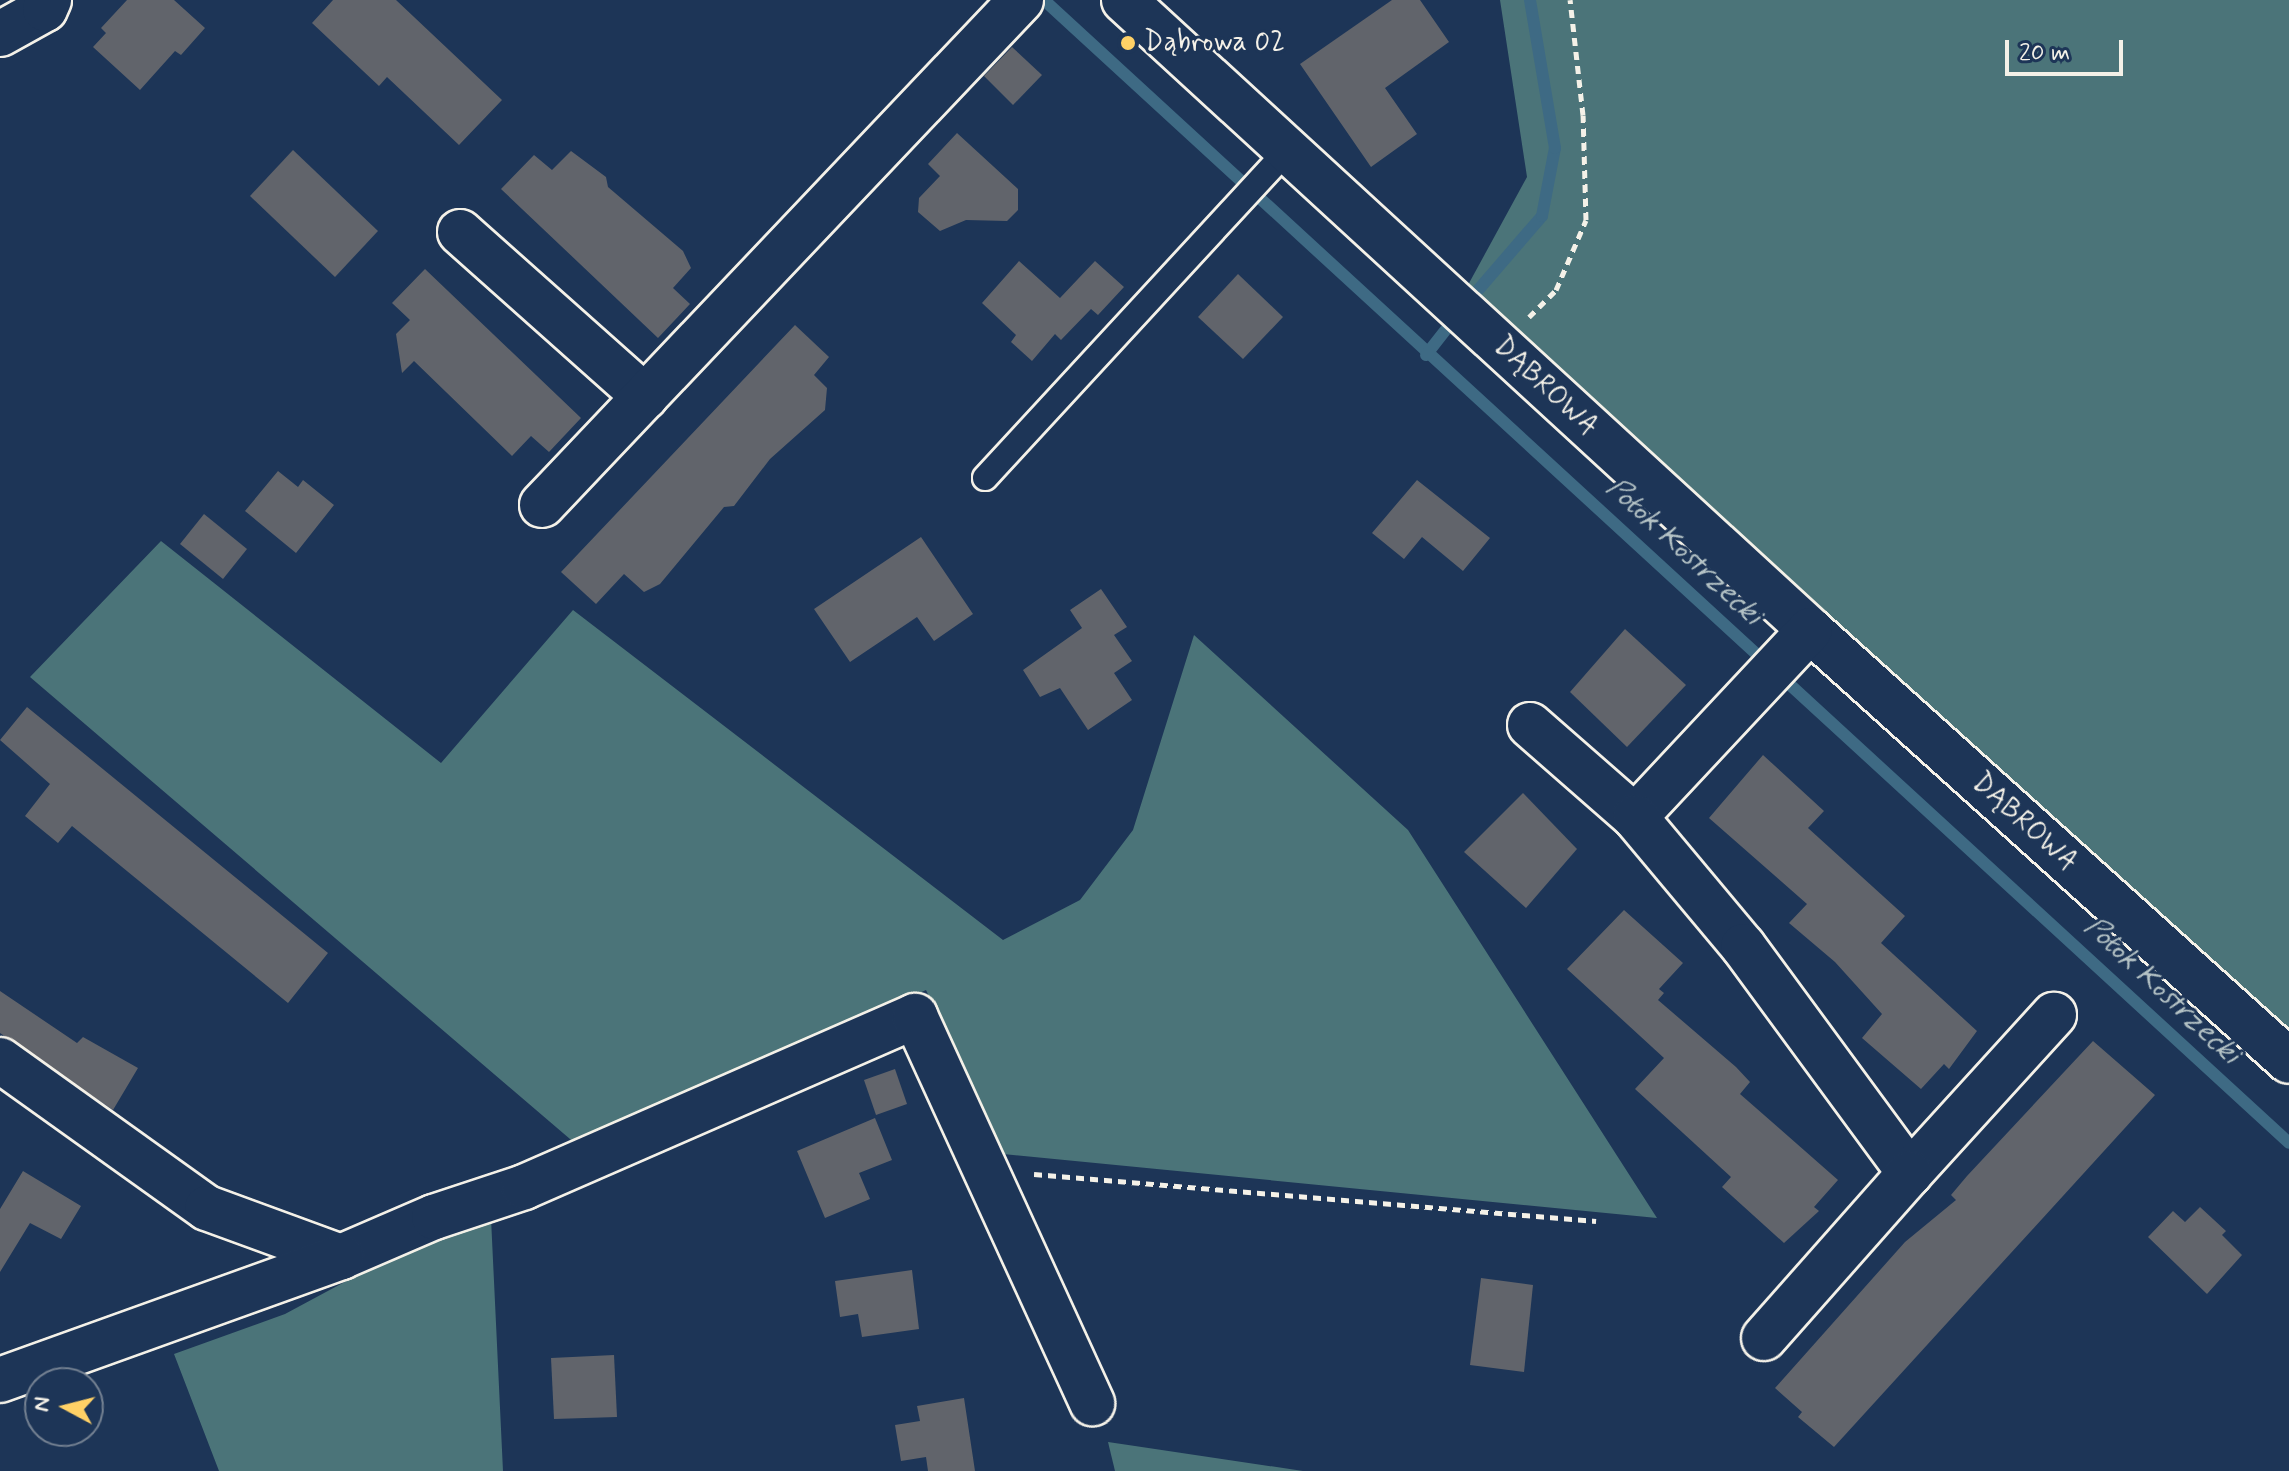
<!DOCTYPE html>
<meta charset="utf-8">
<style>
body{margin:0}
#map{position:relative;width:2289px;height:1471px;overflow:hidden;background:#1d3557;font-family:Mynerve,sans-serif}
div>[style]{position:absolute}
.green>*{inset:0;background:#4b7479}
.stream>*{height:12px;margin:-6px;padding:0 6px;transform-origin:6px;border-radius:6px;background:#3e6a84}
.building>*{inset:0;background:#61646b}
.path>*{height:5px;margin-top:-2.5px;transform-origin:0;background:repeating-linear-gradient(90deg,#f4f1e8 0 8px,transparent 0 14px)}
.roads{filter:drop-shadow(2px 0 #f4f1e8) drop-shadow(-2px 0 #f4f1e8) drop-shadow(0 2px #f4f1e8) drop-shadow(0 -2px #f4f1e8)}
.lane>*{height:24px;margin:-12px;padding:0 12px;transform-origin:12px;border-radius:12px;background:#1d3557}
.street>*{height:44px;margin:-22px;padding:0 22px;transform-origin:22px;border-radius:22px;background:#1d3557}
.dots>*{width:22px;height:22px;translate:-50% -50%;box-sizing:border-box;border:4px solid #1d3557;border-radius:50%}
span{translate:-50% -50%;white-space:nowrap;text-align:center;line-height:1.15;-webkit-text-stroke:6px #1d3557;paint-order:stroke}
.poi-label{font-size:28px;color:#f4f1e8}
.left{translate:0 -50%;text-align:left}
.street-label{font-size:28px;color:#f4f1e8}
.water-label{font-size:30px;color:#b4c2c5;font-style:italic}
.north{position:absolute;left:24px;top:1367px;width:80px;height:80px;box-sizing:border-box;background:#1d3557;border:2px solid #738091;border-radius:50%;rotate:277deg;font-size:22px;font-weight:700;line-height:32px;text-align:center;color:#f4f1e8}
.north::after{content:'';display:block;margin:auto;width:28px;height:36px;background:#ffd166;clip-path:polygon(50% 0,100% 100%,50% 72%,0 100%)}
.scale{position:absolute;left:2005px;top:40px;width:118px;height:36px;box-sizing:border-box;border:4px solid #f4f1e8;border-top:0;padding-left:10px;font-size:24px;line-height:28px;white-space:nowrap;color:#f4f1e8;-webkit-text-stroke:6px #1d3557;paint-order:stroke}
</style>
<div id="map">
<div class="green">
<i style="clip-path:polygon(1500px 0,2289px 0,2289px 1035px,1468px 285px,1527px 177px)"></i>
<i style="clip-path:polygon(161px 541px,441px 763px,573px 610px,1003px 940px,1080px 900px,1133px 830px,1194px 635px,1408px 830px,1657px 1218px,1003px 1154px,926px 990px,577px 1145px,30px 677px)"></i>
<i style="clip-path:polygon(491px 1218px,503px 1471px,219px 1471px,174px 1354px,285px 1314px,406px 1249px)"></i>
<i style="clip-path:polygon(1108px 1442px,1135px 1446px,1303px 1471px,1115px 1471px)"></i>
</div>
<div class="stream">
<i style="left:1044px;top:0;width:1690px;rotate:42.55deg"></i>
<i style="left:1479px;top:289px;width:96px;rotate:-49.2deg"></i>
<i style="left:1542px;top:216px;width:69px;rotate:-79.2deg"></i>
<i style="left:1555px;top:148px;width:150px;rotate:-99.6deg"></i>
<i style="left:1426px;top:355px;width:31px;rotate:-52deg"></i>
</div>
<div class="building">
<i style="clip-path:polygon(127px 0,174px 0,205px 28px,181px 55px,175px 51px,140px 90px,93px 47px,106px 33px,101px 28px)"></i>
<i style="clip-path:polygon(333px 0,396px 0,502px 100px,459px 145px,387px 77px,379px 86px,312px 23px)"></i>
<i style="clip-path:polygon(1392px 0,1420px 0,1449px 42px,1385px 88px,1417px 134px,1371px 167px,1300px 64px)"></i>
<i style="clip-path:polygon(1012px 47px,1042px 75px,1013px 105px,984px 76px)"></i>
<i style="clip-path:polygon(957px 133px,1018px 189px,1018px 210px,1007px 221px,966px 220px,940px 231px,918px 212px,919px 198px,940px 176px,928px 164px)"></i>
<i style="clip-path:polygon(293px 150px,378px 231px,335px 277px,250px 196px)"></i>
<i style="clip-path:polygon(571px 151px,606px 177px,608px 187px,683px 251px,691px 268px,673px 288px,690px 304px,658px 338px,501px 189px,534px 155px,552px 170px)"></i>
<i style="clip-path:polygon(1019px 261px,1060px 298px,1095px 261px,1124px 287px,1098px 315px,1091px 309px,1061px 340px,1055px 334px,1032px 361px,1011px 342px,1016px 335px,982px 303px)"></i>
<i style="clip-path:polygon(425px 269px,581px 418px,549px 452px,531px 436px,512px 456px,414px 361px,402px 373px,396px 334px,410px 320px,392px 303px)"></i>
<i style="clip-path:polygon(1238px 274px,1283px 317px,1243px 359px,1198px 317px)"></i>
<i style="clip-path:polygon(795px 325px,829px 357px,814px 375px,827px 388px,825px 410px,770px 459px,734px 506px,724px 507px,660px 584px,644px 592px,624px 574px,596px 604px,561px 572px)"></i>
<i style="clip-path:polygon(278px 471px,298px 487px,303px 480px,334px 505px,296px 553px,245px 511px)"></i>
<i style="clip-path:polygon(1417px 480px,1490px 538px,1463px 571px,1422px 537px,1404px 559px,1372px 533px)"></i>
<i style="clip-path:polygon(204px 514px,247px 549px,223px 579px,180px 544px)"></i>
<i style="clip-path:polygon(921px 537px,973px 614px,934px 641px,917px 617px,850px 662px,814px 609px)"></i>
<i style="clip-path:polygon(1101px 589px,1127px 627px,1114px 635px,1132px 661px,1114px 673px,1132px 700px,1088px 730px,1060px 688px,1040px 697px,1023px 670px,1082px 628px,1070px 610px)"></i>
<i style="clip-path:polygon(1625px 629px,1686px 685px,1627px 747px,1570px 692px)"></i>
<i style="clip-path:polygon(27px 707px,328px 953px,288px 1003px,72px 826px,58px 843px,25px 816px,50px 784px,0 740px)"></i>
<i style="clip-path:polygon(1763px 755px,1824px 811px,1808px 828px,1905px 916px,1881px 943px,1977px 1031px,1949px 1069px,1944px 1064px,1921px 1089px,1862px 1038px,1882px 1014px,1835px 962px,1789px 923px,1807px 904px,1709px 818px)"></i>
<i style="clip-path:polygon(1523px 793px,1577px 849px,1526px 908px,1464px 852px)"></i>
<i style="clip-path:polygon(1624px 910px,1683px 963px,1659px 989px,1664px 993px,1658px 1000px,1736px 1067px,1750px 1082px,1740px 1094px,1838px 1180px,1814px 1207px,1819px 1211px,1784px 1243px,1722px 1187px,1731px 1177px,1635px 1089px,1664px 1058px,1567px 969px)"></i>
<i style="clip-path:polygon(0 991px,77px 1043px,83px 1037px,138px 1068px,113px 1110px,0 1033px)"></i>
<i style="clip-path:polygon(2093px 1041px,2155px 1095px,1834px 1447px,1798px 1417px,1802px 1412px,1775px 1388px,1905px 1242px,1956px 1200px,1951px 1195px,1967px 1176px)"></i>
<i style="clip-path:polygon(895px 1069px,907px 1104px,876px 1115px,864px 1080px)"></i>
<i style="clip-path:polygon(875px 1118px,892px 1160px,859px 1173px,870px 1199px,825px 1218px,797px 1151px)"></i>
<i style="clip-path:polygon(23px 1171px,81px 1206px,61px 1239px,30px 1223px,0 1272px,0 1209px)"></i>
<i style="clip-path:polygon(2200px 1207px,2226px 1231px,2222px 1235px,2242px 1255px,2207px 1294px,2148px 1237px,2173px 1211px,2185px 1222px)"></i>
<i style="clip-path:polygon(912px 1270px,919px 1329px,862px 1337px,858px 1314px,840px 1317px,835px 1281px)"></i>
<i style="clip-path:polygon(1481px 1278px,1533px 1285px,1524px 1372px,1470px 1365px)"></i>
<i style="clip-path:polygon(614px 1355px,617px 1417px,554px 1419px,551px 1358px)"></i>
<i style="clip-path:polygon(964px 1398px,975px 1471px,928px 1471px,926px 1457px,901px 1461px,895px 1425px,920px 1421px,917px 1406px)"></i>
</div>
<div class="path">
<i style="left:1529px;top:317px;width:38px;rotate:-45deg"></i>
<i style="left:1556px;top:290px;width:76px;rotate:-66.8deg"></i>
<i style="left:1586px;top:220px;width:105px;rotate:-91.6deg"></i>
<i style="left:1583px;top:115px;width:116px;rotate:-96.4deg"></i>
<i style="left:1034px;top:1174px;width:564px;rotate:4.78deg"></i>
</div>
<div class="roads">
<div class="lane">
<i style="left:985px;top:478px;width:447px;rotate:-47.3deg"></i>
</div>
<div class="street">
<i style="left:1124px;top:0;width:931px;rotate:42.56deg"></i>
<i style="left:1810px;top:630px;width:644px;rotate:41.98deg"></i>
<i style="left:0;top:34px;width:51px;rotate:-29.1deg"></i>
<i style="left:45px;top:9px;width:10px;rotate:-66deg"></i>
<i style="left:460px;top:232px;width:248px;rotate:41.7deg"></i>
<i style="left:542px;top:505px;width:696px;rotate:-46.51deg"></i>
<i style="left:1530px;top:725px;width:140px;rotate:41.2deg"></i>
<i style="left:1635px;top:817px;width:256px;rotate:-46.9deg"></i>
<i style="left:1635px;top:817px;width:168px;rotate:50.1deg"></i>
<i style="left:1743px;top:946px;width:282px;rotate:53.7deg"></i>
<i style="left:1910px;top:1173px;width:214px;rotate:-47.7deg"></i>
<i style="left:0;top:1060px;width:254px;rotate:35.6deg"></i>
<i style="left:207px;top:1208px;width:143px;rotate:20.1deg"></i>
<i style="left:341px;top:1257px;width:101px;rotate:-23.3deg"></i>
<i style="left:434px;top:1217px;width:95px;rotate:-18.4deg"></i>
<i style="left:524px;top:1187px;width:427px;rotate:-23.6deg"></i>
<i style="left:915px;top:1016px;width:426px;rotate:65.4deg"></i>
<i style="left:1764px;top:1338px;width:220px;rotate:-48.5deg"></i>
<i style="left:0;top:1380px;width:363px;rotate:-19.8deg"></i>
</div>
</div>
<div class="dots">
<i style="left:1128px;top:43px;background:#ffd166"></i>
</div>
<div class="poi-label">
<span class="left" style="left:1144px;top:43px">Dąbrowa 02</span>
</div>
<div class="street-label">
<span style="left:1545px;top:387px;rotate:43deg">DĄBROWA</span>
<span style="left:2024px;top:823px;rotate:42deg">DĄBROWA</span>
</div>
<div class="water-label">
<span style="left:1684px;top:552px;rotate:43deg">Potok Kostrzecki</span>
<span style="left:2162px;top:991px;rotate:43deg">Potok Kostrzecki</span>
</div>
<div class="north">N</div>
<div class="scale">20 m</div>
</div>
